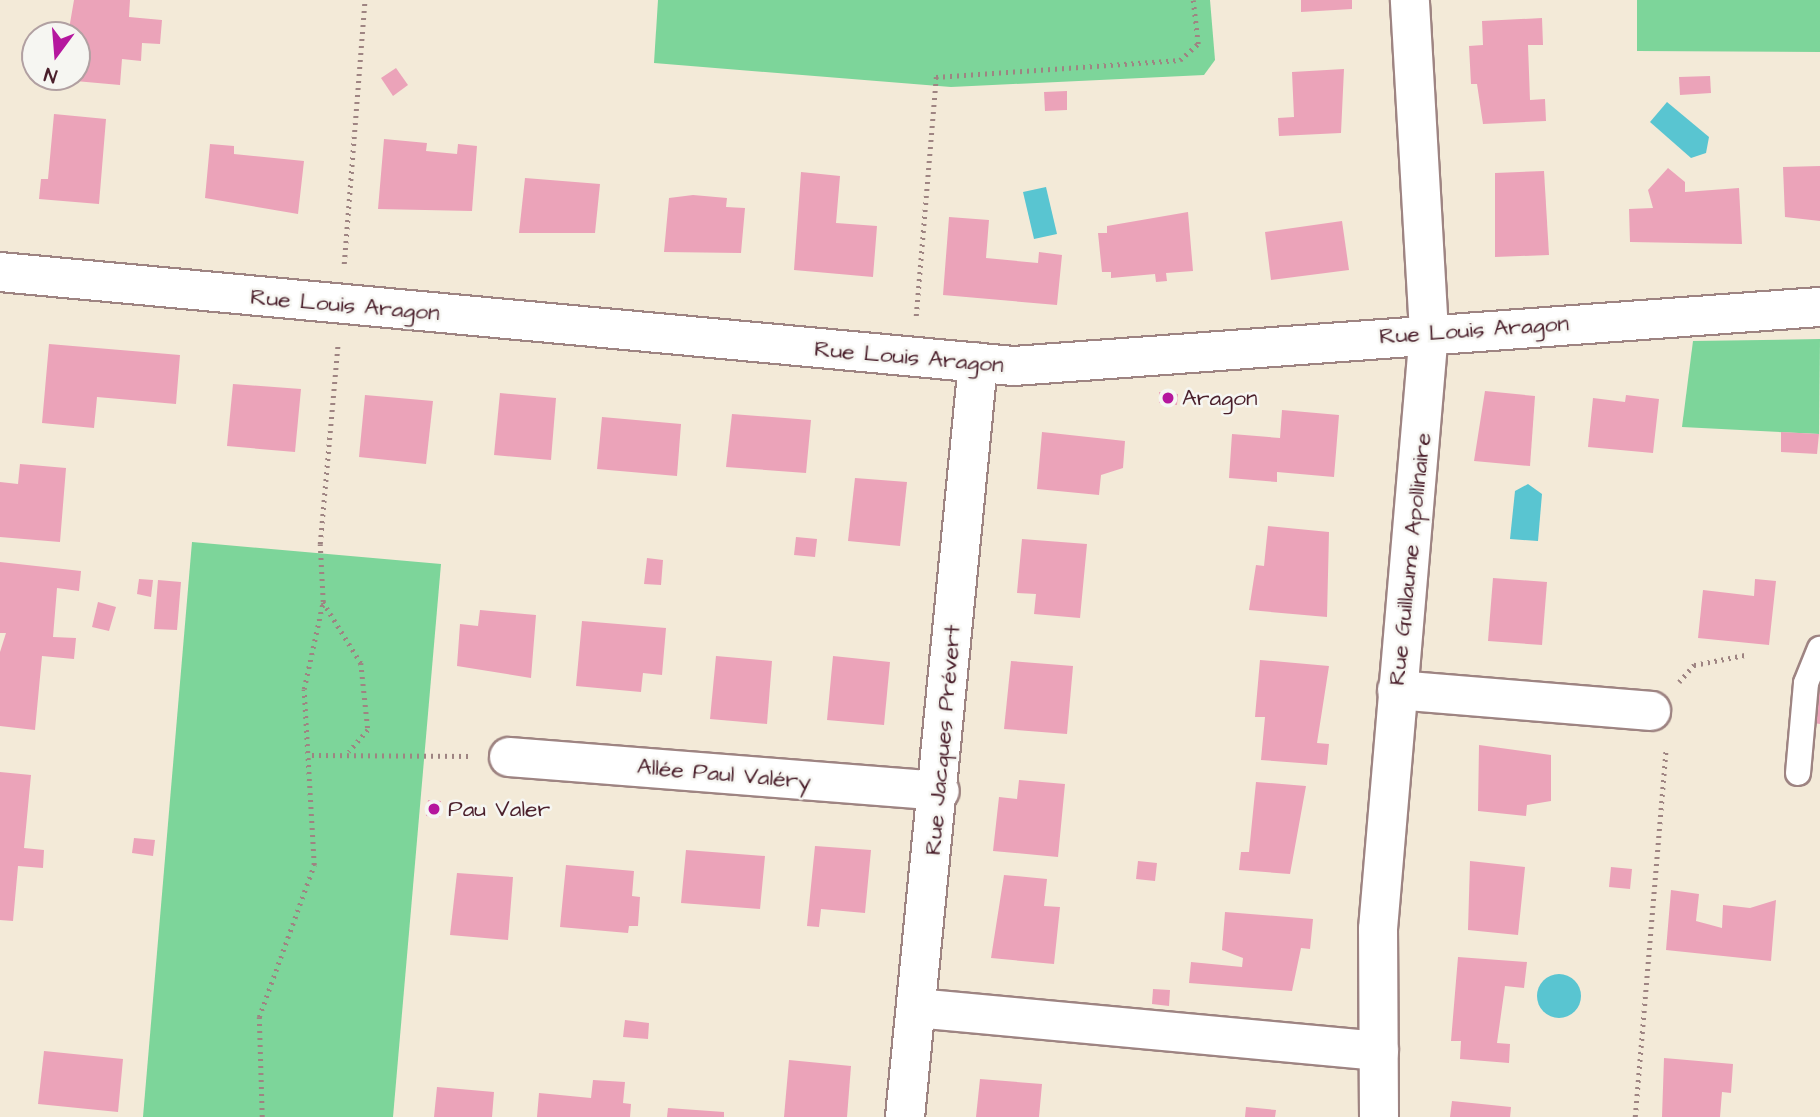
<!DOCTYPE html>
<meta charset="utf-8">
<style>
body{margin:0}
#map{position:relative;width:1820px;height:1117px;overflow:hidden;background:#f3ead8;font-family:"Architects Daughter",sans-serif}
div>[style]{position:absolute}
.green>*{inset:0;background:#7dd59a}
.water>*{inset:0;background:#59c5d1}
.round{border-radius:50%}
.building>*{inset:0;background:#eba3b9}
.path>*{height:4.5px;margin-top:-2.25px;transform-origin:0;background:repeating-linear-gradient(90deg,#9e8482 0 2px,transparent 0 7px)}
.roads{filter:drop-shadow(2px 0 #9e8482) drop-shadow(-2px 0 #9e8482) drop-shadow(0 2px #9e8482) drop-shadow(0 -2px #9e8482)}
.lane>*{height:24px;margin:-12px;padding:0 12px;transform-origin:12px;border-radius:12px;background:#fff}
.street>*{height:38px;margin:-19px;padding:0 19px;transform-origin:19px;border-radius:19px;background:#fff}
.dots>*{width:19px;height:19px;translate:-50% -50%;box-sizing:border-box;border:4px solid #f6f6f2;border-radius:50%}
span{translate:-50% -50%;white-space:nowrap;text-align:center;line-height:1.15;-webkit-text-stroke:5px #f6f6f2;paint-order:stroke}
.street-label{font-size:23px;color:#4a1f2b}
.poi-label{font-size:23px;color:#4a1f2b}
.left{translate:0 -50%;text-align:left}
.north{position:absolute;left:21px;top:21px;width:70px;height:70px;box-sizing:border-box;background:#f6f6f2;border:2px solid #b1a0a2;border-radius:50%;rotate:196deg;font-size:19px;font-weight:700;line-height:28px;text-align:center;color:#4a1f2b}
.north::after{content:'';display:block;margin:auto;width:24px;height:32px;background:#b5179e;clip-path:polygon(50% 0,100% 100%,50% 72%,0 100%)}
</style>
<div id="map">
<div class="green">
<i style="clip-path:polygon(658px 0,1210px 0,1215px 60px,1204px 75px,951px 87px,654px 63px)"></i>
<i style="clip-path:polygon(1637px 0,1820px 0,1820px 52px,1637px 51px)"></i>
<i style="clip-path:polygon(1820px 339px,1819px 434px,1682px 427px,1693px 341px)"></i>
<i style="clip-path:polygon(192px 542px,441px 564px,393px 1117px,143px 1117px)"></i>
</div>
<div class="water">
<i style="clip-path:polygon(1667px 102px,1709px 137px,1706px 153px,1691px 158px,1650px 122px)"></i>
<i style="clip-path:polygon(1046px 187px,1057px 234px,1034px 239px,1023px 192px)"></i>
<i style="clip-path:polygon(1528px 484px,1542px 494px,1538px 541px,1510px 539px,1515px 491px)"></i>
<i class="round" style="left:1537px;top:974px;width:44px;height:44px"></i>
</div>
<div class="building">
<i style="clip-path:polygon(74px 0,130px 0,129px 17px,162px 20px,160px 44px,142px 43px,141px 61px,122px 59px,120px 85px,64px 80px,77px 77px,77px 35px,68px 35px)"></i>
<i style="clip-path:polygon(1301px 0,1352px 0,1352px 9px,1301px 12px)"></i>
<i style="clip-path:polygon(1542px 18px,1543px 45px,1528px 45px,1530px 100px,1545px 99px,1546px 121px,1483px 124px,1477px 84px,1471px 84px,1469px 46px,1483px 45px,1482px 21px)"></i>
<i style="clip-path:polygon(396px 68px,408px 85px,393px 96px,381px 78px)"></i>
<i style="clip-path:polygon(1344px 69px,1341px 133px,1279px 136px,1278px 118px,1294px 117px,1292px 72px)"></i>
<i style="clip-path:polygon(1710px 76px,1711px 93px,1680px 95px,1679px 77px)"></i>
<i style="clip-path:polygon(1067px 91px,1067px 110px,1045px 111px,1044px 92px)"></i>
<i style="clip-path:polygon(54px 114px,106px 119px,99px 204px,39px 199px,41px 179px,48px 179px)"></i>
<i style="clip-path:polygon(384px 139px,427px 143px,426px 151px,457px 154px,458px 144px,477px 146px,472px 211px,378px 209px)"></i>
<i style="clip-path:polygon(210px 144px,234px 146px,234px 154px,304px 161px,298px 214px,205px 198px)"></i>
<i style="clip-path:polygon(1820px 166px,1820px 221px,1785px 217px,1783px 167px)"></i>
<i style="clip-path:polygon(1668px 168px,1685px 182px,1685px 192px,1739px 188px,1742px 244px,1630px 242px,1629px 209px,1653px 208px,1648px 190px)"></i>
<i style="clip-path:polygon(1544px 171px,1549px 255px,1495px 257px,1495px 173px)"></i>
<i style="clip-path:polygon(801px 172px,840px 176px,836px 223px,877px 226px,873px 277px,794px 270px)"></i>
<i style="clip-path:polygon(525px 178px,600px 184px,595px 233px,519px 233px)"></i>
<i style="clip-path:polygon(693px 195px,727px 198px,726px 207px,745px 208px,741px 253px,664px 252px,669px 198px)"></i>
<i style="clip-path:polygon(1188px 212px,1193px 271px,1166px 273px,1167px 281px,1156px 282px,1155px 274px,1111px 278px,1111px 272px,1102px 272px,1098px 233px,1107px 233px,1107px 226px)"></i>
<i style="clip-path:polygon(949px 217px,989px 220px,986px 258px,1038px 263px,1039px 252px,1062px 255px,1057px 305px,943px 295px)"></i>
<i style="clip-path:polygon(1342px 221px,1349px 270px,1271px 280px,1265px 232px)"></i>
<i style="clip-path:polygon(49px 344px,180px 355px,176px 404px,97px 397px,94px 428px,42px 423px)"></i>
<i style="clip-path:polygon(233px 384px,301px 389px,295px 452px,227px 446px)"></i>
<i style="clip-path:polygon(1485px 391px,1535px 396px,1530px 466px,1474px 461px)"></i>
<i style="clip-path:polygon(1159px 392px,1178px 394px,1177px 405px,1159px 403px)"></i>
<i style="clip-path:polygon(500px 393px,556px 398px,551px 460px,494px 455px)"></i>
<i style="clip-path:polygon(365px 395px,433px 401px,426px 464px,359px 457px)"></i>
<i style="clip-path:polygon(1626px 395px,1659px 399px,1653px 453px,1588px 447px,1593px 398px,1625px 402px)"></i>
<i style="clip-path:polygon(1282px 410px,1339px 415px,1334px 477px,1277px 472px,1277px 482px,1229px 478px,1232px 434px,1280px 438px)"></i>
<i style="clip-path:polygon(732px 414px,811px 420px,806px 473px,726px 467px)"></i>
<i style="clip-path:polygon(602px 417px,681px 424px,677px 476px,597px 469px)"></i>
<i style="clip-path:polygon(1042px 432px,1125px 441px,1123px 468px,1101px 475px,1099px 495px,1037px 489px)"></i>
<i style="clip-path:polygon(1781px 432px,1819px 434px,1817px 454px,1781px 452px)"></i>
<i style="clip-path:polygon(20px 464px,66px 468px,60px 542px,0 537px,0 482px,18px 484px)"></i>
<i style="clip-path:polygon(855px 478px,907px 482px,900px 546px,848px 541px)"></i>
<i style="clip-path:polygon(1268px 526px,1329px 532px,1327px 617px,1249px 610px,1256px 565px,1264px 566px)"></i>
<i style="clip-path:polygon(796px 537px,817px 539px,815px 557px,794px 555px)"></i>
<i style="clip-path:polygon(1022px 539px,1087px 544px,1080px 618px,1034px 614px,1036px 594px,1017px 593px)"></i>
<i style="clip-path:polygon(647px 558px,663px 560px,661px 585px,644px 584px)"></i>
<i style="clip-path:polygon(0 562px,81px 571px,79px 591px,57px 588px,53px 637px,76px 638px,74px 659px,42px 656px,35px 730px,0 726px,0 652px,6px 633px,0 633px)"></i>
<i style="clip-path:polygon(1493px 578px,1547px 582px,1542px 645px,1488px 641px)"></i>
<i style="clip-path:polygon(139px 579px,153px 580px,151px 597px,137px 594px)"></i>
<i style="clip-path:polygon(1755px 579px,1776px 581px,1769px 645px,1698px 638px,1703px 590px,1754px 596px)"></i>
<i style="clip-path:polygon(158px 580px,181px 582px,177px 630px,154px 629px)"></i>
<i style="clip-path:polygon(98px 602px,116px 607px,109px 631px,92px 627px)"></i>
<i style="clip-path:polygon(480px 610px,536px 615px,531px 678px,457px 666px,460px 624px,478px 626px)"></i>
<i style="clip-path:polygon(582px 621px,666px 628px,662px 675px,643px 673px,641px 692px,576px 686px)"></i>
<i style="clip-path:polygon(716px 656px,772px 661px,767px 724px,710px 719px)"></i>
<i style="clip-path:polygon(833px 656px,890px 662px,884px 725px,827px 720px)"></i>
<i style="clip-path:polygon(1260px 660px,1329px 666px,1317px 743px,1329px 744px,1327px 765px,1261px 760px,1265px 717px,1255px 717px)"></i>
<i style="clip-path:polygon(1011px 661px,1073px 666px,1067px 734px,1004px 729px)"></i>
<i style="clip-path:polygon(1818px 681px,1820px 681px,1820px 724px,1814px 723px)"></i>
<i style="clip-path:polygon(1479px 745px,1551px 755px,1551px 801px,1527px 805px,1526px 816px,1478px 811px)"></i>
<i style="clip-path:polygon(0 772px,31px 775px,24px 848px,44px 850px,43px 868px,18px 866px,13px 921px,0 920px)"></i>
<i style="clip-path:polygon(1019px 780px,1065px 784px,1058px 857px,993px 851px,999px 797px,1017px 799px)"></i>
<i style="clip-path:polygon(1256px 782px,1306px 786px,1290px 874px,1239px 870px,1241px 852px,1249px 852px)"></i>
<i style="clip-path:polygon(428px 800px,441px 801px,440px 817px,426px 816px)"></i>
<i style="clip-path:polygon(134px 838px,155px 840px,153px 856px,132px 853px)"></i>
<i style="clip-path:polygon(815px 846px,871px 850px,865px 913px,821px 909px,819px 927px,807px 926px)"></i>
<i style="clip-path:polygon(686px 850px,765px 856px,760px 909px,681px 903px)"></i>
<i style="clip-path:polygon(1138px 861px,1157px 863px,1155px 881px,1136px 879px)"></i>
<i style="clip-path:polygon(1470px 861px,1525px 867px,1518px 935px,1468px 930px)"></i>
<i style="clip-path:polygon(566px 865px,634px 871px,632px 896px,640px 897px,638px 926px,629px 926px,628px 933px,560px 927px)"></i>
<i style="clip-path:polygon(1611px 867px,1632px 869px,1630px 889px,1609px 887px)"></i>
<i style="clip-path:polygon(457px 873px,513px 877px,508px 940px,450px 935px)"></i>
<i style="clip-path:polygon(1004px 875px,1047px 879px,1044px 906px,1060px 907px,1054px 964px,991px 958px)"></i>
<i style="clip-path:polygon(1671px 890px,1699px 894px,1696px 921px,1722px 928px,1723px 905px,1750px 908px,1776px 900px,1771px 961px,1666px 950px)"></i>
<i style="clip-path:polygon(1225px 912px,1313px 919px,1310px 949px,1301px 948px,1292px 991px,1189px 983px,1191px 962px,1242px 967px,1243px 958px,1222px 950px)"></i>
<i style="clip-path:polygon(1458px 957px,1527px 962px,1524px 988px,1505px 986px,1497px 1043px,1510px 1044px,1509px 1063px,1460px 1059px,1461px 1041px,1451px 1041px)"></i>
<i style="clip-path:polygon(1153px 989px,1170px 990px,1169px 1006px,1152px 1004px)"></i>
<i style="clip-path:polygon(625px 1020px,649px 1023px,648px 1039px,623px 1037px)"></i>
<i style="clip-path:polygon(44px 1051px,123px 1059px,118px 1112px,38px 1104px)"></i>
<i style="clip-path:polygon(1664px 1058px,1733px 1064px,1731px 1093px,1722px 1092px,1720px 1117px,1662px 1117px)"></i>
<i style="clip-path:polygon(789px 1060px,851px 1066px,847px 1117px,784px 1117px)"></i>
<i style="clip-path:polygon(980px 1079px,1042px 1084px,1039px 1117px,976px 1117px)"></i>
<i style="clip-path:polygon(593px 1080px,625px 1082px,623px 1103px,631px 1104px,630px 1117px,537px 1117px,539px 1093px,591px 1098px)"></i>
<i style="clip-path:polygon(437px 1087px,494px 1092px,492px 1117px,434px 1117px)"></i>
<i style="clip-path:polygon(1452px 1101px,1511px 1107px,1510px 1117px,1450px 1117px)"></i>
<i style="clip-path:polygon(1246px 1107px,1276px 1110px,1275px 1117px,1245px 1117px)"></i>
<i style="clip-path:polygon(668px 1108px,724px 1112px,724px 1117px,667px 1117px)"></i>
</div>
<div class="path">
<i style="left:344px;top:264px;width:265px;rotate:-85.5deg"></i>
<i style="left:916px;top:316px;width:240px;rotate:-85.2deg"></i>
<i style="left:936px;top:77px;width:245px;rotate:-4deg"></i>
<i style="left:1180px;top:60px;width:24px;rotate:-42deg"></i>
<i style="left:1198px;top:44px;width:44px;rotate:-96.5deg"></i>
<i style="left:323px;top:602px;width:72px;rotate:58.1deg"></i>
<i style="left:361px;top:663px;width:67px;rotate:84deg"></i>
<i style="left:368px;top:730px;width:29px;rotate:131deg"></i>
<i style="left:1679px;top:682px;width:23px;rotate:-49deg"></i>
<i style="left:1694px;top:665px;width:52px;rotate:-11.1deg"></i>
<i style="left:312px;top:755px;width:160px;rotate:0.4deg"></i>
<i style="left:262px;top:1117px;width:100px;rotate:-91.7deg"></i>
<i style="left:259px;top:1017px;width:162px;rotate:-70.1deg"></i>
<i style="left:314px;top:865px;width:176px;rotate:-93.3deg"></i>
<i style="left:304px;top:689px;width:89px;rotate:-77.7deg"></i>
<i style="left:323px;top:602px;width:58px;rotate:-93deg"></i>
<i style="left:320px;top:544px;width:202px;rotate:-84.9deg"></i>
<i style="left:1635px;top:1117px;width:370px;rotate:-85.2deg"></i>
</div>
<div class="roads">
<div class="lane">
<i style="left:1798px;top:773px;width:90px;rotate:-84.9deg"></i>
<i style="left:1806px;top:683px;width:37px;rotate:-68deg"></i>
</div>
<div class="street">
<i style="left:0;top:272px;width:1018px;rotate:5.3deg"></i>
<i style="left:1014px;top:366px;width:808px;rotate:-4.19deg"></i>
<i style="left:1397px;top:690px;width:255px;rotate:4.7deg"></i>
<i style="left:509px;top:757px;width:432px;rotate:4.5deg"></i>
<i style="left:916px;top:1008px;width:465px;rotate:5.3deg"></i>
<i style="left:905px;top:1117px;width:758px;rotate:-84.47deg"></i>
<i style="left:1379px;top:1117px;width:188px;rotate:-90.3deg"></i>
<i style="left:1378px;top:929px;width:599px;rotate:-85.12deg"></i>
<i style="left:1429px;top:332px;width:333px;rotate:-93.3deg"></i>
</div>
</div>
<div class="dots">
<i style="left:1168px;top:398px;background:#b5179e"></i>
<i style="left:434px;top:809px;background:#b5179e"></i>
</div>
<div class="street-label">
<span style="left:345px;top:305px;rotate:5deg">Rue Louis Aragon</span>
<span style="left:1474px;top:330px;rotate:-4deg">Rue Louis Aragon</span>
<span style="left:909px;top:357px;rotate:5deg">Rue Louis Aragon</span>
<span style="left:1410px;top:559px;rotate:-84deg">Rue Guillaume Apollinaire</span>
<span style="left:943px;top:740px;rotate:-85deg">Rue Jacques Prévert</span>
<span style="left:724px;top:774px;rotate:5deg">Allée Paul Valéry</span>
</div>
<div class="poi-label">
<span class="left" style="left:1182px;top:398px">Aragon</span>
<span class="left" style="left:448px;top:809px">Pau Valer</span>
</div>
<div class="north">N</div>
</div>
